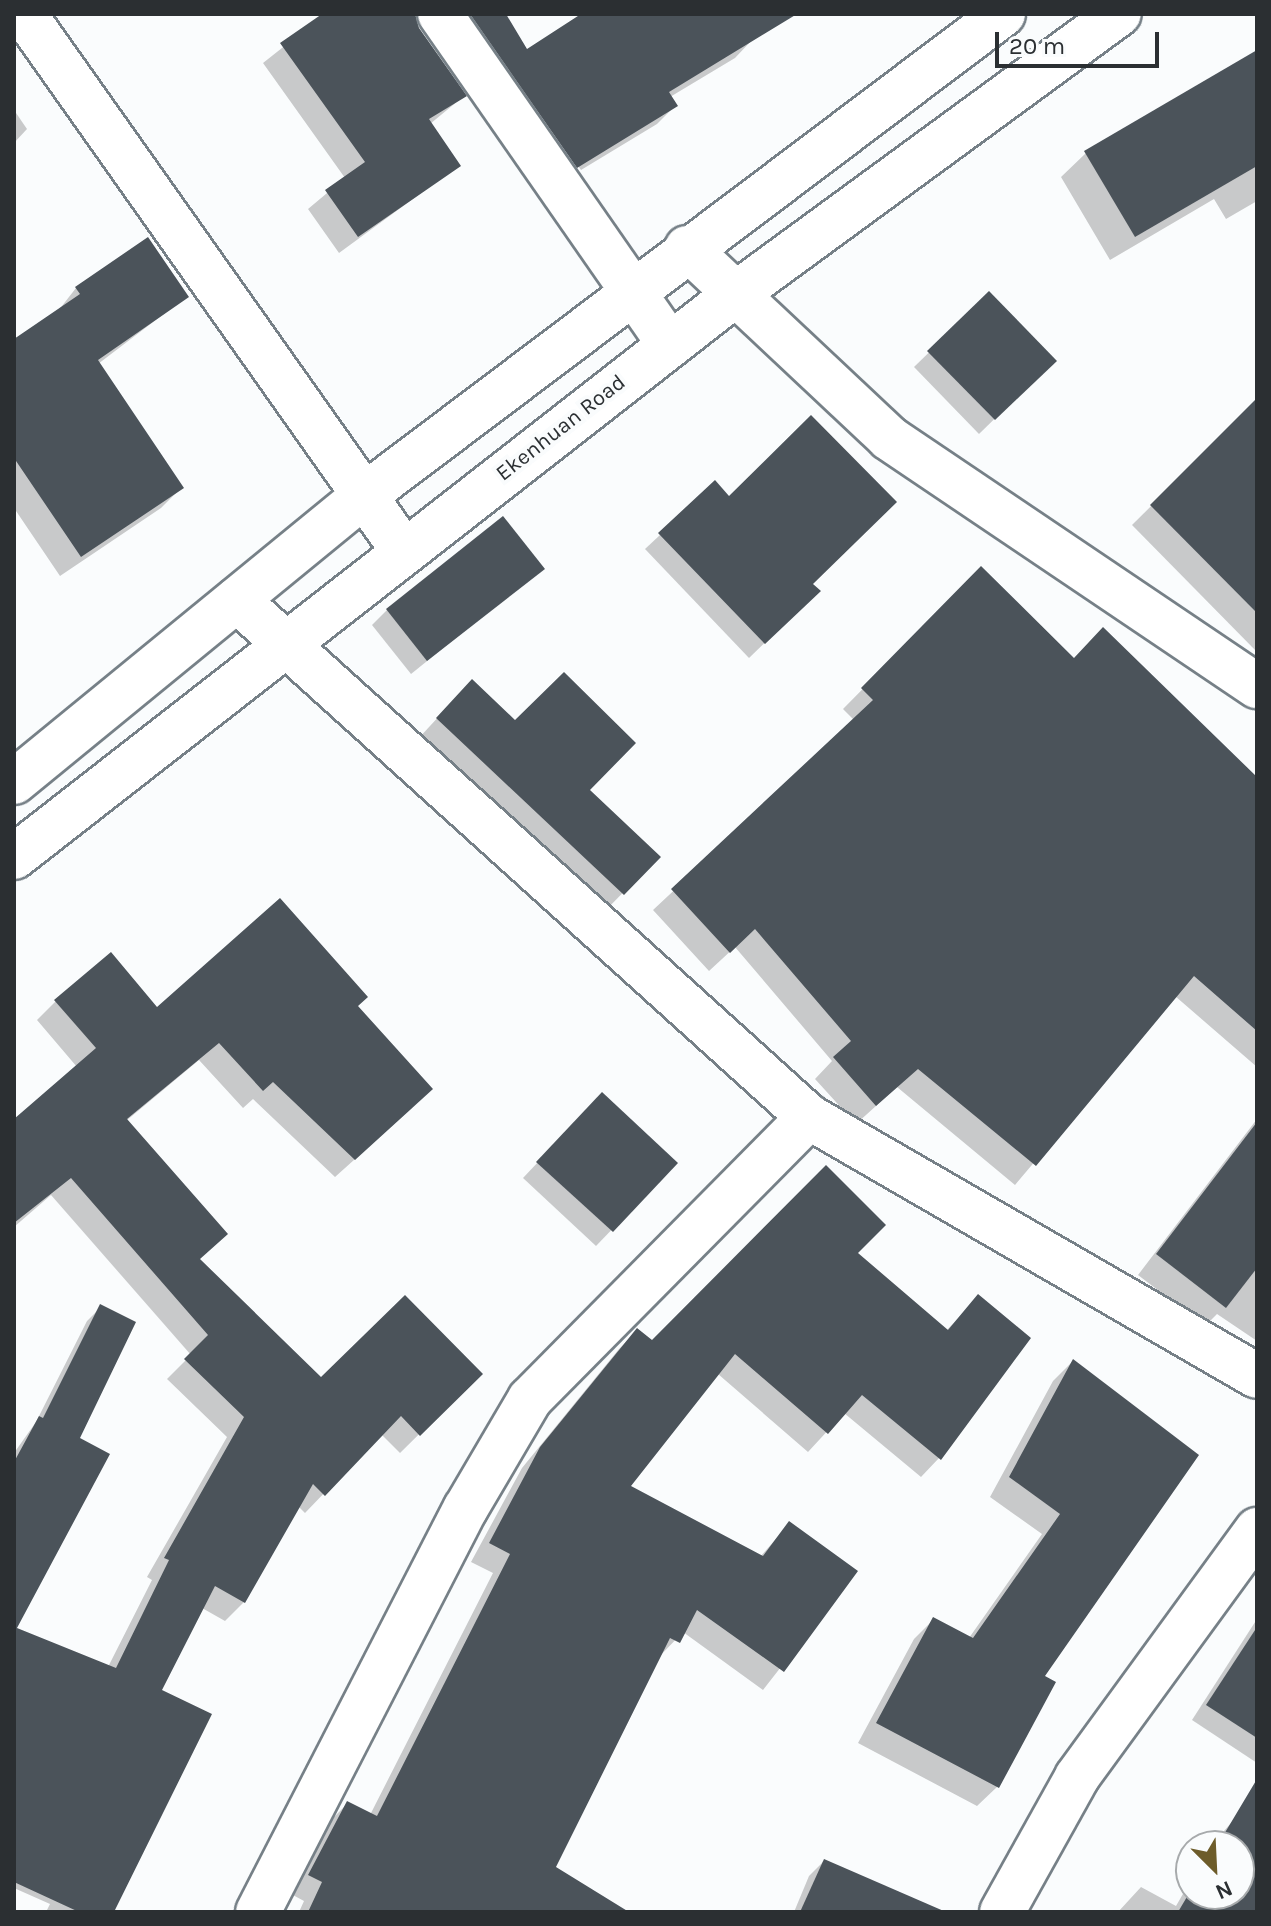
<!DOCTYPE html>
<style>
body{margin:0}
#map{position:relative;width:1271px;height:1926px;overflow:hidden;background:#fafcfd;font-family:Karla,sans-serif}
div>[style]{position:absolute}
.shadow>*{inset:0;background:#0003}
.building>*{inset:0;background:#4b535a}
.roads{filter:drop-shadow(2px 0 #768087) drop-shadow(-2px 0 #768087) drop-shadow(0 2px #768087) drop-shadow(0 -2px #768087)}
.minor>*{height:44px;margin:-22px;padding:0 22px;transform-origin:22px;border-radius:22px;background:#fff}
.major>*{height:44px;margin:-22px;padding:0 22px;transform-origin:22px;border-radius:22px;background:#fff}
span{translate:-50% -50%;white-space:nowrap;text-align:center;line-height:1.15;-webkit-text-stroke:8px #fafcfd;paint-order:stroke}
.street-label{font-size:22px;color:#2b2f32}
.frame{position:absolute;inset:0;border:16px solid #2b2f32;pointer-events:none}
.north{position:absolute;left:1175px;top:1830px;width:80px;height:80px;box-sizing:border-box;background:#fafcfd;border:2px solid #a7aaac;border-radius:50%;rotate:156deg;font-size:22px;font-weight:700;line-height:32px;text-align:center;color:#2b2f32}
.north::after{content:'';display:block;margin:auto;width:28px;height:36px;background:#6d5c2a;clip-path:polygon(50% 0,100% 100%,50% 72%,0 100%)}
.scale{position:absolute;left:995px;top:32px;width:164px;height:36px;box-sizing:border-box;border:4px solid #2b2f32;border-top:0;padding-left:10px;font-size:24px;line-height:28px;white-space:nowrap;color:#2b2f32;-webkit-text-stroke:6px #fafcfd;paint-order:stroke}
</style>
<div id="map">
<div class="shadow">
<i style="clip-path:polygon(325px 14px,416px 14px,417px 28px,464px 96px,430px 124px,458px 166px,339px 253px,308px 209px,345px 178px,263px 63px)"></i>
<i style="clip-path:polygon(437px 14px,503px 14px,527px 52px,584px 14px,737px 14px,753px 39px,735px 58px,670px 97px,675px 106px,657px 124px,581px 170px,504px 66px,578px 172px,558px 184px)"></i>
<i style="clip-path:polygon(1257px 53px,1257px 201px,1226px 219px,1214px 199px,1110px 260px,1061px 177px,1086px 153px)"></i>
<i style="clip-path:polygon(14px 110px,27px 129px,14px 143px)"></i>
<i style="clip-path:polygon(76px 288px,186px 297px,98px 364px,181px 488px,161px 508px,60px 576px,14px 508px,14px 341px,58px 311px)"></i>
<i style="clip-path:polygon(989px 294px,1054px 361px,979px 434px,914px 367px)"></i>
<i style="clip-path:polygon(1251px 407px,1257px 413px,1257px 652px,1132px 525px)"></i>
<i style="clip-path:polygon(660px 535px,811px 584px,803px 606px,749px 658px,645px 549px)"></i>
<i style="clip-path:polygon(543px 568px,411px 674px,372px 625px,387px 610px)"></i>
<i style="clip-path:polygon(981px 569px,1074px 660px,1257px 805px,1257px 1067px,1175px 996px,1015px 1185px,897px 1087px,856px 1124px,815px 1079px,832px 1061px,735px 947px,709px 971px,653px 910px,855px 721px,843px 709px)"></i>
<i style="clip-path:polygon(453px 701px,515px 723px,658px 857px,603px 913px,418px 739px)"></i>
<i style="clip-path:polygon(56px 1001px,157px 1009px,356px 1007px,412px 1108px,335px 1177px,253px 1099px,243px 1108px,199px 1060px,126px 1121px,198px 1260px,321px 1380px,480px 1374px,400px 1453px,381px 1434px,305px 1513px,298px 1506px,244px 1602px,225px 1621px,202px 1608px,159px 1691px,112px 1912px,46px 1912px,50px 1904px,14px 1888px,14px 1629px,108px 1667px,152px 1580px,147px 1577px,227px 1437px,167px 1379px,191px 1355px,51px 1195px,14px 1227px,14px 1122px,77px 1067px,37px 1020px)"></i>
<i style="clip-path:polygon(587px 1110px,675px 1164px,596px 1246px,523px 1178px)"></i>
<i style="clip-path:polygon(1257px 1119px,1257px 1341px,1217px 1314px,1205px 1326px,1138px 1275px)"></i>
<i style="clip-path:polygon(855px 1253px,946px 1331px,978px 1297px,939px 1458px,921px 1477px,844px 1413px,808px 1452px,718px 1374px,628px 1487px,760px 1557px,789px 1524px,855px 1572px,763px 1690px,683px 1632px,657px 1659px,553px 1867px,625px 1912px,299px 1912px,304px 1901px,291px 1894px,329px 1822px,348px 1803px,370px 1815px,493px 1573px,471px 1562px,522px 1468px,619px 1349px,637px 1331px,652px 1342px)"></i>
<i style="clip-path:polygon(101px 1307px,14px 1566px,14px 1453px,36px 1422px,87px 1321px)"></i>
<i style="clip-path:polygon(1073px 1361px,1197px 1456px,1042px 1677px,997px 1787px,977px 1806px,858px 1743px,914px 1639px,934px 1619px,969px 1638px,1042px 1534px,990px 1497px,1053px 1381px)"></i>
<i style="clip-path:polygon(1257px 1619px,1257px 1763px,1192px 1720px)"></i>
<i style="clip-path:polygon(1237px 1816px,1257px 1828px,1257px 1912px,1118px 1912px,1141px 1887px,1176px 1906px,1191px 1880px,1191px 1894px,1239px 1894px,1239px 1846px,1211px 1846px)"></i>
<i style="clip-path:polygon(824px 1861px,925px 1912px,794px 1912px,809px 1876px)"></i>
</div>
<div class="building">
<i style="clip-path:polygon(322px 14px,415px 14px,419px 28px,467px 96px,429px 119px,461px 166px,358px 237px,325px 190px,365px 162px,280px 43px)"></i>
<i style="clip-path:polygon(470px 14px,506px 14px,527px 49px,581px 14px,797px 14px,669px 92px,678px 106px,577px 168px)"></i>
<i style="clip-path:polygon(1257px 50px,1257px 166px,1135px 237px,1084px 151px)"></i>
<i style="clip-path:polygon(148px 237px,189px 297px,98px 360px,184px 488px,81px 557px,14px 458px,14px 339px,80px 294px,75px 287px)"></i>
<i style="clip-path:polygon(989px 291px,1057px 361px,995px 420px,927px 351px)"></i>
<i style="clip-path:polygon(1257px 398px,1257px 613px,1150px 505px)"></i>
<i style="clip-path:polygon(811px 415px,897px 502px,813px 584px,821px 591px,765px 644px,658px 533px,715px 480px,729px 496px)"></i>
<i style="clip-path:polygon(503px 516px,545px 569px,427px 661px,386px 609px)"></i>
<i style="clip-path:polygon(981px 566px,1074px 658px,1103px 627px,1257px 777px,1257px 1031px,1194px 976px,1036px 1166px,918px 1069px,876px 1106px,833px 1057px,851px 1041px,755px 929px,730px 953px,671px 889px,873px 700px,861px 688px)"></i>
<i style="clip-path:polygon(564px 672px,636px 743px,590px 790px,661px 857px,624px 895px,436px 718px,472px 679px,515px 720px)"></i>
<i style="clip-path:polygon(280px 898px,368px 997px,358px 1006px,433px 1089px,355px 1160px,273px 1082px,263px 1091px,219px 1043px,127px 1119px,228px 1234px,200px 1259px,321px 1377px,405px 1295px,483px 1374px,420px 1436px,401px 1416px,325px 1496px,313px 1484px,245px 1603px,215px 1586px,162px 1690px,212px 1714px,114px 1912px,79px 1912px,14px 1882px,14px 1462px,39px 1416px,43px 1418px,100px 1304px,136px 1322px,80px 1438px,110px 1454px,17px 1628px,116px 1668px,169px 1560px,164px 1558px,244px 1417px,184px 1359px,208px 1335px,71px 1178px,14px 1223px,14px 1119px,96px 1048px,54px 1000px,111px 952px,157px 1007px)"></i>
<i style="clip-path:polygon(602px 1092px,678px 1163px,613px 1232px,536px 1162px)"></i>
<i style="clip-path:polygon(1257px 1122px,1257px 1268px,1226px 1308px,1156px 1254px)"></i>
<i style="clip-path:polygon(826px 1165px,886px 1225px,858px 1253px,948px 1330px,978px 1294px,1031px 1338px,941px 1460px,862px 1395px,828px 1434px,735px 1354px,631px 1486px,763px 1556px,789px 1521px,858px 1571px,784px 1672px,697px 1610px,680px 1643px,670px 1638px,556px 1867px,629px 1912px,308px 1912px,322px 1882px,308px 1875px,347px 1801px,377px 1816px,510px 1554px,489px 1543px,540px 1447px,637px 1328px,652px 1340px)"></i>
<i style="clip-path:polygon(1073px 1359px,1199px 1455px,1045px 1676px,1056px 1682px,999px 1788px,876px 1723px,933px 1617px,973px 1638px,1060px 1514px,1009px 1477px)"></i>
<i style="clip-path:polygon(1257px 1627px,1257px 1738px,1206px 1705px)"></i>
<i style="clip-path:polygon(1257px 1779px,1257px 1912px,1178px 1912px,1191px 1890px,1239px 1894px,1239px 1846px,1217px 1846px)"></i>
<i style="clip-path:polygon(824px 1859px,946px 1912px,800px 1912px)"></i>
</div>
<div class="roads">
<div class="minor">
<i style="left:24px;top:14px;width:656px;rotate:54.74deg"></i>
<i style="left:440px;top:14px;width:403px;rotate:55.2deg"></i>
<i style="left:687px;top:248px;width:277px;rotate:43.2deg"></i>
<i style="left:889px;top:438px;width:444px;rotate:34deg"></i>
<i style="left:237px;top:600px;width:771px;rotate:42.11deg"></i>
<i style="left:809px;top:1117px;width:517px;rotate:30.03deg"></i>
<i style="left:258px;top:1912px;width:454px;rotate:-62.8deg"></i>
<i style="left:466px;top:1508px;width:126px;rotate:-59.6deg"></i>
<i style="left:530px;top:1399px;width:397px;rotate:-45.3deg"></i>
<i style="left:1002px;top:1912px;width:154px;rotate:-60.9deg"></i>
<i style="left:1077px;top:1777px;width:306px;rotate:-53.9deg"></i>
</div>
<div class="major">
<i style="left:14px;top:782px;width:448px;rotate:-39.3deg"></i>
<i style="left:361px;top:498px;width:804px;rotate:-37.01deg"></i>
<i style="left:14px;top:857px;width:912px;rotate:-37.96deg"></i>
<i style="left:733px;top:296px;width:478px;rotate:-36.2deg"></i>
</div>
</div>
<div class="street-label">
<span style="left:561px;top:428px;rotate:-38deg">Ekenhuan Road</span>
</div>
<div class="frame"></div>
<div class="north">N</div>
<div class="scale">20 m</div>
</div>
